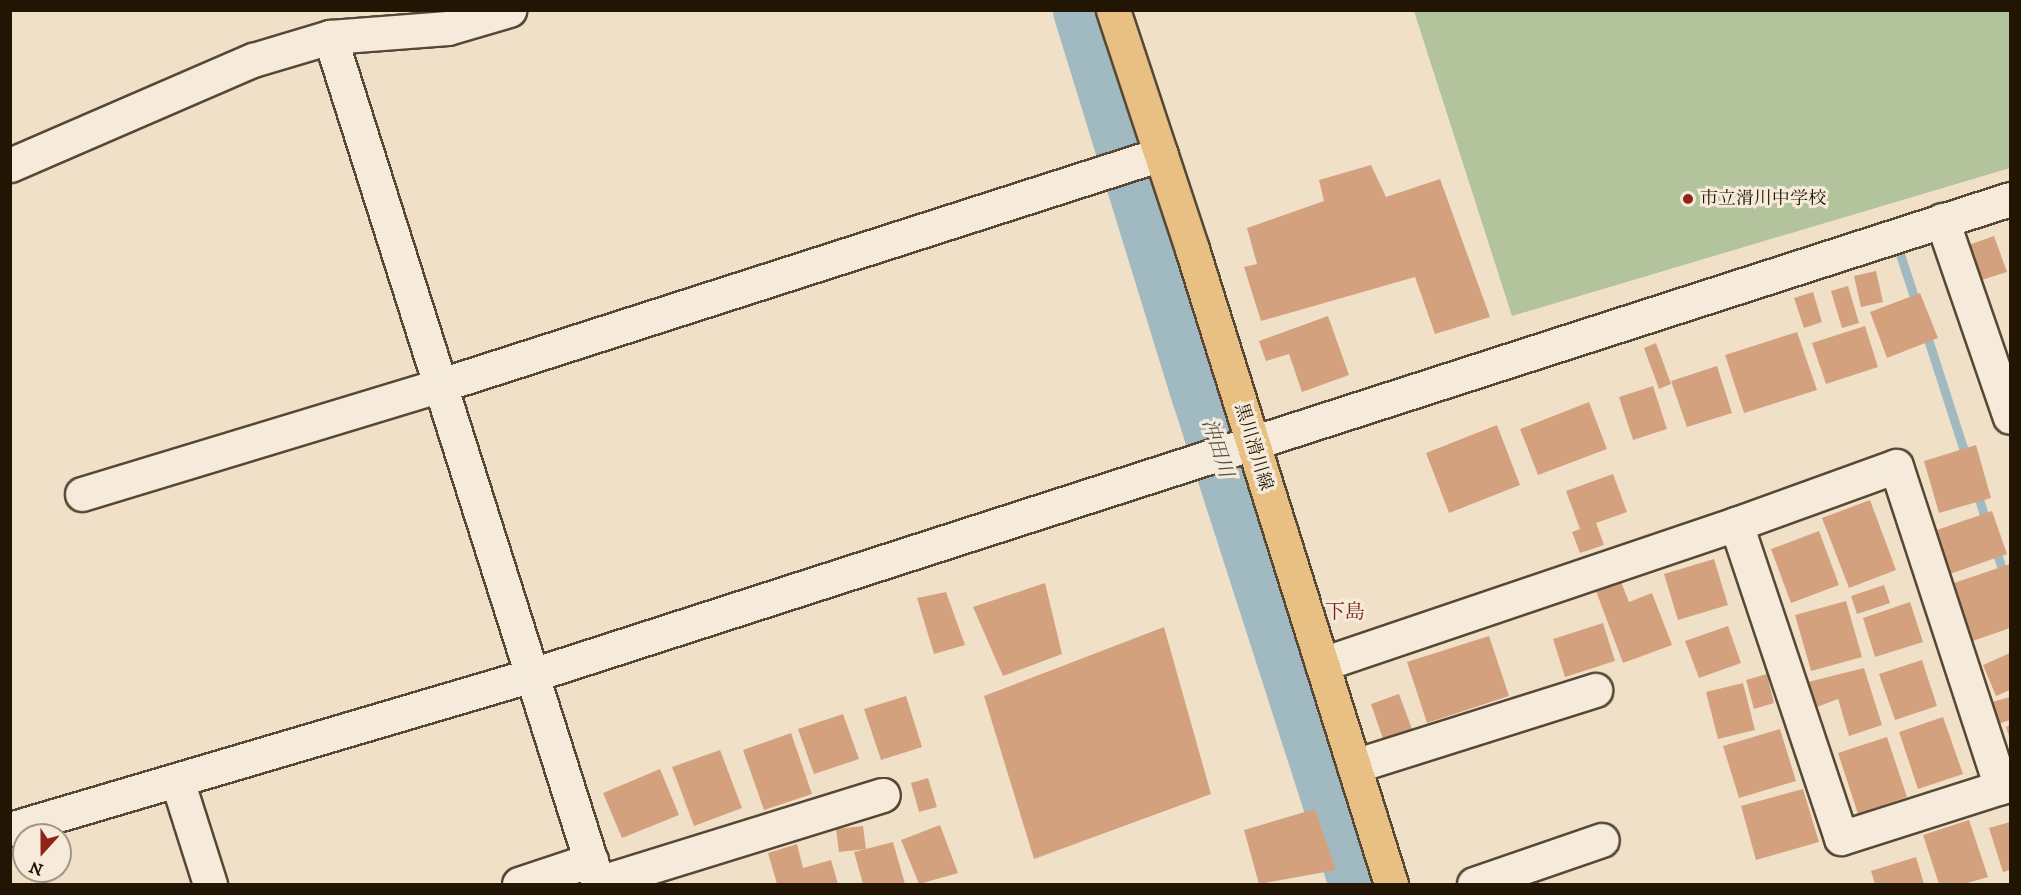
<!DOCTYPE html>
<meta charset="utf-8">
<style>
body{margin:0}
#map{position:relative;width:2021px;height:895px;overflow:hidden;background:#f1e0c8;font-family:"IM FELL DW Pica","Noto Serif JP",serif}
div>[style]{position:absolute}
.green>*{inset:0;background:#b3c39b}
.stream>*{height:9px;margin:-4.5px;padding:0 4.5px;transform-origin:4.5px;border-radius:4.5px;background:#a1bac1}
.river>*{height:57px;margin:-28.5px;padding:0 28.5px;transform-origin:28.5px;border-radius:28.5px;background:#a1bac1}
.building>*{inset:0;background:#d4a17f}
.roads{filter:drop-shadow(2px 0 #564834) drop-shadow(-2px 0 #564834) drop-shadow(0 2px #564834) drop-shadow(0 -2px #564834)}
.minor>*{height:33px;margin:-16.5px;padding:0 16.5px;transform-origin:16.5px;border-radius:16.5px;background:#f6ebdb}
.major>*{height:33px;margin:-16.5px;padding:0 16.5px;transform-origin:16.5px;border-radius:16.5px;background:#e8c084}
.dots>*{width:16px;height:16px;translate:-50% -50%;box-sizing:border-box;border:3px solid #f6ebdb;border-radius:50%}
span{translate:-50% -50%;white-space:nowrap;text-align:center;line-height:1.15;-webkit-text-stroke:6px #f6ebdb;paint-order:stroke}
.poi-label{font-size:18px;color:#221503}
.left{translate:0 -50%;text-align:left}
.street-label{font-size:18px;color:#221503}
.water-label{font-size:20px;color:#4e4f46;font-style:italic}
.neighbourhood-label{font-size:20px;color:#7a1f14}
.frame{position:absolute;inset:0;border:12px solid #221503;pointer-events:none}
.north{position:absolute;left:12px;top:823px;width:60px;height:60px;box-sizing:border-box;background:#f6ebdb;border:2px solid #a19585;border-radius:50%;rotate:201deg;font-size:16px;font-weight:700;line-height:24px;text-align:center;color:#221503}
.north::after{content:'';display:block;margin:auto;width:21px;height:27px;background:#8f2418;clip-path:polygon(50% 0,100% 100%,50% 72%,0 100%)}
</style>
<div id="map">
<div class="green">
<i style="clip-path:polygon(1414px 11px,2010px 11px,2010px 168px,1512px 316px)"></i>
</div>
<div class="stream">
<i style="left:1900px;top:254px;width:55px;rotate:71.9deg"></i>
<i style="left:1925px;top:330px;width:137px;rotate:72.1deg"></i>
<i style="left:1976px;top:490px;width:38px;rotate:72deg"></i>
<i style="left:1995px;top:547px;width:50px;rotate:72.6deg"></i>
</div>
<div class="river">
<i style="left:1081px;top:10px;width:404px;rotate:72.9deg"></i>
<i style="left:1200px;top:396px;width:513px;rotate:72.17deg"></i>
</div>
<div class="building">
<i style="clip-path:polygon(1371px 165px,1386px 197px,1440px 179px,1490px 317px,1435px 334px,1415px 277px,1261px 321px,1244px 267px,1257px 264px,1247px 228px,1324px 201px,1319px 180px)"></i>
<i style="clip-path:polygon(1994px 236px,2007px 272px,1972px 283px,1960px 248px)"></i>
<i style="clip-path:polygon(1876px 271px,1883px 302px,1861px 307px,1854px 276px)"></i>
<i style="clip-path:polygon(1848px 286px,1859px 323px,1842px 328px,1831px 291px)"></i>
<i style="clip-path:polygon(1813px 292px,1822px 322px,1804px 328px,1794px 298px)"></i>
<i style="clip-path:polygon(1920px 293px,1938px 338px,1887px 358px,1870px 312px)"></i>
<i style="clip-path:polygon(1328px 316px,1349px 375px,1302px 392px,1289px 354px,1266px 361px,1259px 341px)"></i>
<i style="clip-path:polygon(1865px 326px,1878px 367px,1826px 384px,1812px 343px)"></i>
<i style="clip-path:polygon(1797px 332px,1817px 390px,1744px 413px,1725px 355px)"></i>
<i style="clip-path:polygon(1656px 343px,1671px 384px,1659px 389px,1644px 348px)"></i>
<i style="clip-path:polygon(1717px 366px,1732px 413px,1687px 427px,1671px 381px)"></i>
<i style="clip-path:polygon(1653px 386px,1667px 429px,1633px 440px,1619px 397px)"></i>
<i style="clip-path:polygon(1589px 402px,1607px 449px,1538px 475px,1520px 429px)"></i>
<i style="clip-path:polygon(1497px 425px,1520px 485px,1449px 513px,1426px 453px)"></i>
<i style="clip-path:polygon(1976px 445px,1991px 498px,1939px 513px,1924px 461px)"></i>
<i style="clip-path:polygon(1613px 474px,1627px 512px,1596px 523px,1604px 545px,1580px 553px,1572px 532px,1580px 529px,1566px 491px)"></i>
<i style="clip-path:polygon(1870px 500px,1896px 570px,1849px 588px,1822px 518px)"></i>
<i style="clip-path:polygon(1992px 511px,2007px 554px,1950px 574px,1934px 531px)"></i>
<i style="clip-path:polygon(1819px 531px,1839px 585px,1791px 603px,1771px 549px)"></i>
<i style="clip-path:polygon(1714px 559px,1728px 605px,1678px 620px,1664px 574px)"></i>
<i style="clip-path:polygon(2010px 564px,2010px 628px,1967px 643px,1948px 585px)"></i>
<i style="clip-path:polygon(1621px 582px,1629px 602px,1652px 593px,1672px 645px,1623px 663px,1596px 591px)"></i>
<i style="clip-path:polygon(1045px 583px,1062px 654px,1003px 676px,973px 607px)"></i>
<i style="clip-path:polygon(1884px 585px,1890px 603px,1857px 614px,1851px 596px)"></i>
<i style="clip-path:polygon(946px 592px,965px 645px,934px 654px,917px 598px)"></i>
<i style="clip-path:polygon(1846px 601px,1862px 657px,1811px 671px,1795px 615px)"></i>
<i style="clip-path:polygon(1910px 602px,1923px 642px,1875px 657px,1863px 618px)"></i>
<i style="clip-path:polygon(1603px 623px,1615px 661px,1565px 677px,1553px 639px)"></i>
<i style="clip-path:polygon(1728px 626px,1741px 663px,1699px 678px,1685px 641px)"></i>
<i style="clip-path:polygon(1164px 627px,1211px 794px,1034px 859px,984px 696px)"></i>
<i style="clip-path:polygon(1489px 636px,1509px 696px,1427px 723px,1407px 662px)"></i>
<i style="clip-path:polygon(2010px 653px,2010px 690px,1996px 696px,1983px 665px)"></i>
<i style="clip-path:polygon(1922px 660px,1937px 706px,1895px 720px,1879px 674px)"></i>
<i style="clip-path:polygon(1864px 668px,1882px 725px,1849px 736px,1838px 699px,1817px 707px,1808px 682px)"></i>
<i style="clip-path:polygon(1767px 674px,1774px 703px,1754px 709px,1746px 680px)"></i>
<i style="clip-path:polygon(1743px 683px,1755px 730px,1718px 739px,1706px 692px)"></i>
<i style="clip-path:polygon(1399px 694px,1412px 729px,1383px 739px,1371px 704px)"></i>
<i style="clip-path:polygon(906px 696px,922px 747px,881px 760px,864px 709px)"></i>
<i style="clip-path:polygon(2010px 697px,2010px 720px,1996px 725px,1989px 703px)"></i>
<i style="clip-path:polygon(843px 714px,859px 759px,814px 774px,798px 729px)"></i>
<i style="clip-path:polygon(1943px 717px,1963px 774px,1918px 789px,1899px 732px)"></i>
<i style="clip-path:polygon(2010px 725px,2010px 739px,2006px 727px)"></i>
<i style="clip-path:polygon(1780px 729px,1796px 781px,1739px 798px,1723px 746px)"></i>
<i style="clip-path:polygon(791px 733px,812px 794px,764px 810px,743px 750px)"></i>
<i style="clip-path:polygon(1887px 737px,1907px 797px,1858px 814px,1838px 753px)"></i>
<i style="clip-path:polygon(720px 750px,742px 808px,694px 826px,672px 767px)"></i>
<i style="clip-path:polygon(660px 769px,679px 815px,622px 838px,603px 793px)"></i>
<i style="clip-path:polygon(928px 778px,937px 807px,919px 812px,911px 783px)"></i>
<i style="clip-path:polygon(1803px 789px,1819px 842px,1756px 860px,1741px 806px)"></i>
<i style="clip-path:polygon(1315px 809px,1336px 870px,1259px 884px,1244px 830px)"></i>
<i style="clip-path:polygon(1969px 820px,1988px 877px,1964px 884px,1939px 884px,1923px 835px)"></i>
<i style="clip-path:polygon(2010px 822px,2010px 870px,2003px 872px,1989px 828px)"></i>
<i style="clip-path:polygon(940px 825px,958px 873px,919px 884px,901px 840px)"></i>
<i style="clip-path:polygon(863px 826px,866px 849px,839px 852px,836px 829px)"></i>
<i style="clip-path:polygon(893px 842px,905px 884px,863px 884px,854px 852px)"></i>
<i style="clip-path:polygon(797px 844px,803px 868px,831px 860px,838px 884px,777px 884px,768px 853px)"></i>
<i style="clip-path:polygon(1916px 857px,1924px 884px,1875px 884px,1871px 871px)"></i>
</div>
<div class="roads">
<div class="minor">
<i style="left:330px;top:37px;width:888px;rotate:72.44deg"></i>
<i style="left:10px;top:165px;width:265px;rotate:-23.4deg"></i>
<i style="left:253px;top:60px;width:80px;rotate:-16.6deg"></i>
<i style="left:330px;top:37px;width:118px;rotate:-4.4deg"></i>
<i style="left:448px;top:28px;width:64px;rotate:-16.4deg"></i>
<i style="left:1942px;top:220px;width:208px;rotate:71deg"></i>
<i style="left:82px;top:494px;width:375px;rotate:-16.9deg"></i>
<i style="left:441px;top:385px;width:756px;rotate:-17.79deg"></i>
<i style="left:1736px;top:524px;width:170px;rotate:-19.9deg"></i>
<i style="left:1896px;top:466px;width:338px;rotate:71.9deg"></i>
<i style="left:1322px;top:664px;width:437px;rotate:-18.7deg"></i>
<i style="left:1736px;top:524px;width:331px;rotate:71.5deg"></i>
<i style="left:1841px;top:838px;width:177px;rotate:-17.7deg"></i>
<i style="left:1354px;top:766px;width:253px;rotate:-17.5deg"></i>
<i style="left:177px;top:780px;width:109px;rotate:72.4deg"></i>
<i style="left:10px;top:829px;width:541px;rotate:-16.43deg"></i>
<i style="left:529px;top:676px;width:1556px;rotate:-17.85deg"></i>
<i style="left:598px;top:883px;width:298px;rotate:-17.2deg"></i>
<i style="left:519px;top:884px;width:76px;rotate:-18.4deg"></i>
<i style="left:1474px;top:884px;width:135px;rotate:-19deg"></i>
</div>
<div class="major">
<i style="left:1113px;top:10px;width:252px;rotate:71.7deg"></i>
<i style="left:1192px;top:249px;width:665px;rotate:72.6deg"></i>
</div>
</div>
<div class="dots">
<i style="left:1688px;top:199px;background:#8f2418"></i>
</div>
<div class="poi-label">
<span class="left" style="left:1700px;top:199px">市立滑川中学校</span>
</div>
<div class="street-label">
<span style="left:1253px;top:447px;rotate:73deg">黒川滑川線</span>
</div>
<div class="water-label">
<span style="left:1217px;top:448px;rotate:72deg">沖田川</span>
</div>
<div class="neighbourhood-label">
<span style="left:1345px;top:612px">下島</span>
</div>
<div class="frame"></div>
<div class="north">N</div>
</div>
